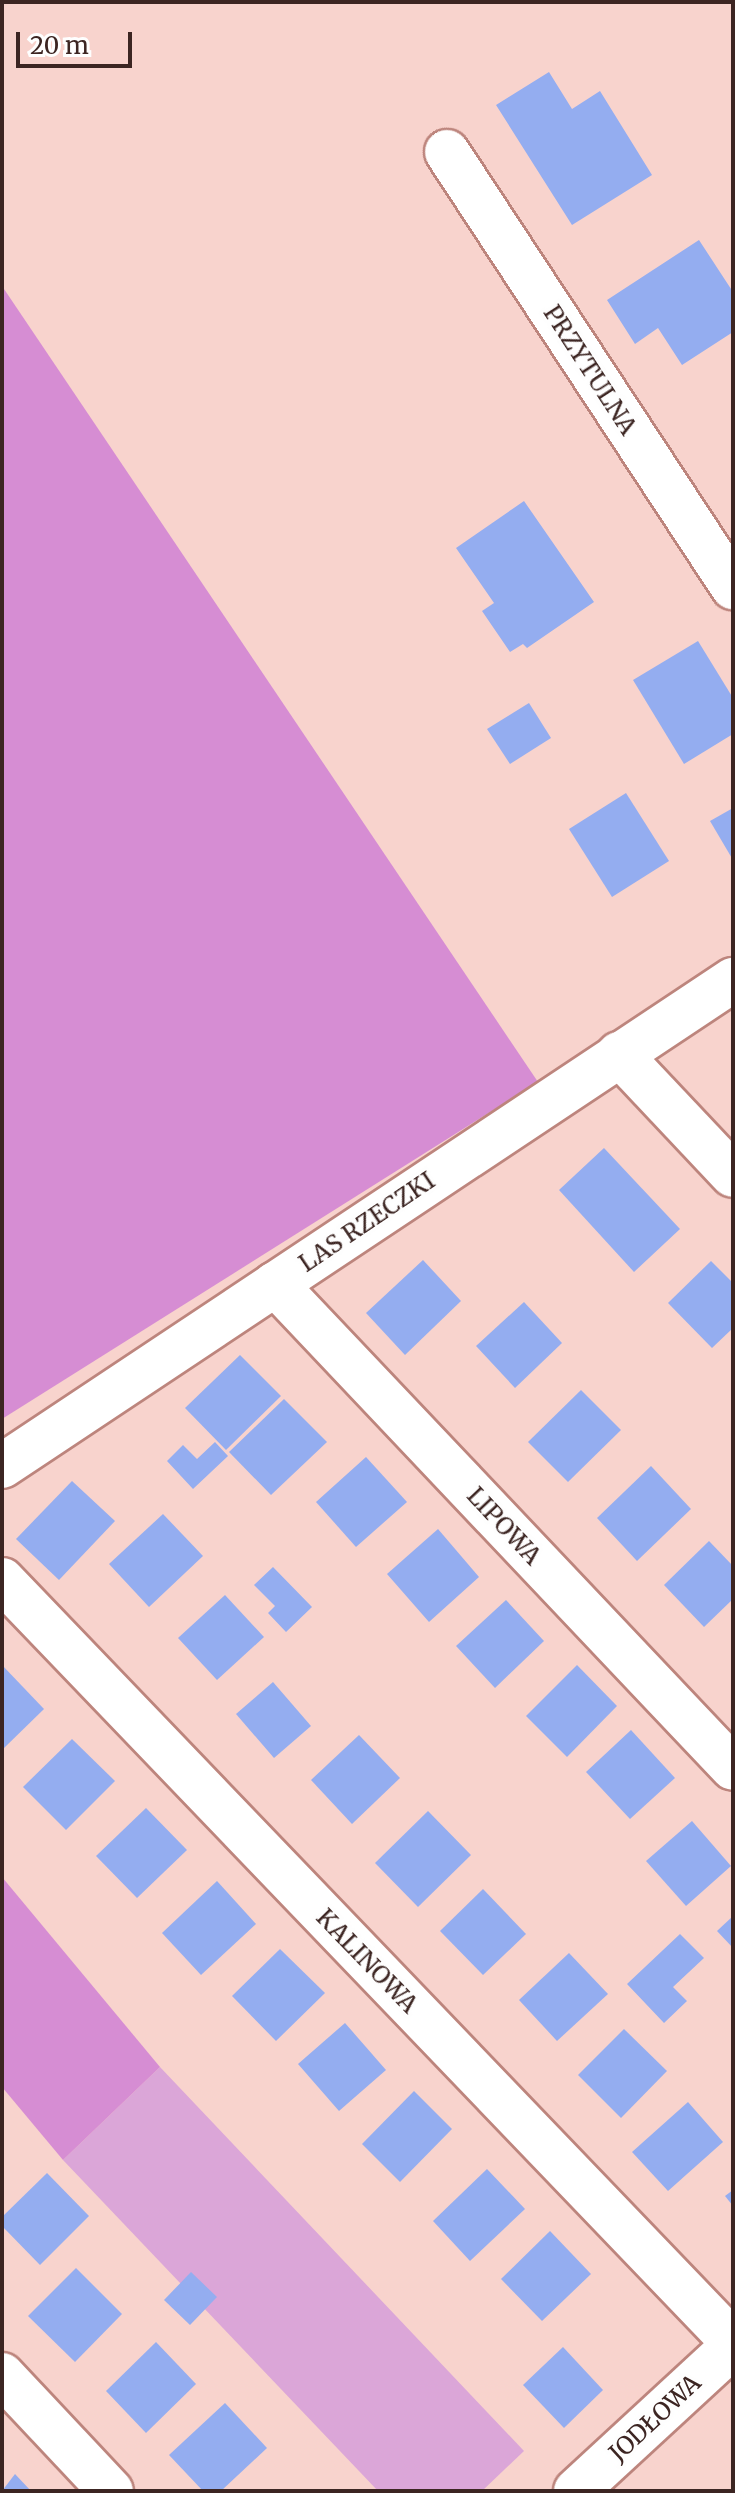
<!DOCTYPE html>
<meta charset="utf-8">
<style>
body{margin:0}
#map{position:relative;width:735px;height:2493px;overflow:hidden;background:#f8d3cd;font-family:Merriweather,serif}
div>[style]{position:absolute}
.green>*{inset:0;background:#dba6d8}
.forest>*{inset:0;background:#d68dd3}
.building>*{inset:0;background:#94adf0}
.roads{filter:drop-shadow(2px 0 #bd857d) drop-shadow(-2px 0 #bd857d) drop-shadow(0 2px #bd857d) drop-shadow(0 -2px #bd857d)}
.minor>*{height:44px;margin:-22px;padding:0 22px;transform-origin:22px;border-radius:22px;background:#fff}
span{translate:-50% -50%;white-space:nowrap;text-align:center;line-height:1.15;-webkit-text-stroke:7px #fefefe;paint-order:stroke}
.street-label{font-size:24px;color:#3c2522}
.frame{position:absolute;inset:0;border:4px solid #3c2522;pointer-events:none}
.scale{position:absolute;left:16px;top:32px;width:116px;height:36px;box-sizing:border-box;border:4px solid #3c2522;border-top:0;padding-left:10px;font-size:24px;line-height:28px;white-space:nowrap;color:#3c2522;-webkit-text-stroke:6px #fefefe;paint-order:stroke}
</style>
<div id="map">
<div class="green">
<i style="clip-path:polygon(160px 2067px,524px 2451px,482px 2491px,378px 2491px,63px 2160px)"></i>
</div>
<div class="forest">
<i style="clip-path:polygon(2px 286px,538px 1082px,2px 1419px)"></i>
<i style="clip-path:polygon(2px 1877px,160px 2067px,63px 2160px,2px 2087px)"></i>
</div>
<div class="building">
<i style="clip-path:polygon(549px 72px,572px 109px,600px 91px,652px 175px,572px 225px,496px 105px)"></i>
<i style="clip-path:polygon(699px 240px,733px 292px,733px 332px,682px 365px,658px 328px,635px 344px,607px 300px)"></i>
<i style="clip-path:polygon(524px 501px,594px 602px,527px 648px,523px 644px,510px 652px,482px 611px,494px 603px,456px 548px)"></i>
<i style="clip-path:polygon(698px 641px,733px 698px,733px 734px,684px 764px,633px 680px)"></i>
<i style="clip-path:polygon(529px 703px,551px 738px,510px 764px,487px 729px)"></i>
<i style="clip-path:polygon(626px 793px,669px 861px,612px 897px,569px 829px)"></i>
<i style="clip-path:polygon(733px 808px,733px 860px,710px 821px)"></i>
<i style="clip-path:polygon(604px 1148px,680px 1229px,634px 1272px,559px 1190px)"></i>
<i style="clip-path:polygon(423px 1260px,461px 1301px,405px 1355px,366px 1313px)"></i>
<i style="clip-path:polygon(711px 1261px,733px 1283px,733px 1328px,712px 1348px,668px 1303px)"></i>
<i style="clip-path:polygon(524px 1302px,562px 1343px,515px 1388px,476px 1346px)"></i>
<i style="clip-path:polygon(240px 1355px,281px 1396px,226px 1450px,185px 1408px)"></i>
<i style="clip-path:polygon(581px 1390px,621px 1430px,568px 1482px,528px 1442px)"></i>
<i style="clip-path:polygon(284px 1399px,327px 1442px,271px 1495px,229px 1452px)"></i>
<i style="clip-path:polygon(215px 1442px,228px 1456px,193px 1489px,167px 1461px,183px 1445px,197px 1459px)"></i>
<i style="clip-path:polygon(366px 1457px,407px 1502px,356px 1547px,316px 1502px)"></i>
<i style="clip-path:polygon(651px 1466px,691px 1509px,637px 1561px,597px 1518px)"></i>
<i style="clip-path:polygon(72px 1481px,115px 1521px,59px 1580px,16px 1539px)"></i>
<i style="clip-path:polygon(163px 1514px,203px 1556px,149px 1607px,109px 1564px)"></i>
<i style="clip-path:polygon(438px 1529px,479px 1577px,429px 1622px,387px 1574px)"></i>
<i style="clip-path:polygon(709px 1541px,733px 1566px,733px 1599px,704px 1627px,664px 1585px)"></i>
<i style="clip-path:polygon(273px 1567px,312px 1607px,286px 1632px,268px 1613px,275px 1606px,254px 1585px)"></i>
<i style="clip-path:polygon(225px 1595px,264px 1637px,217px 1680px,178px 1638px)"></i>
<i style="clip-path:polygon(506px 1600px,544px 1641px,495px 1688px,456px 1646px)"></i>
<i style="clip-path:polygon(2px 1665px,44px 1709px,2px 1750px)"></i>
<i style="clip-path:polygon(577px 1665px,617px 1706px,567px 1757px,526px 1716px)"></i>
<i style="clip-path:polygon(273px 1682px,311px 1726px,274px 1758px,236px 1714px)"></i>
<i style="clip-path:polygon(631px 1730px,675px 1778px,630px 1819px,586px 1772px)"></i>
<i style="clip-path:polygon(359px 1735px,400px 1778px,352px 1824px,311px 1780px)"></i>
<i style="clip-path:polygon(72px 1739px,115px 1781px,66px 1830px,23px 1787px)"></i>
<i style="clip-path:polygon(146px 1808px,187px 1850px,137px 1898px,96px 1856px)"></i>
<i style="clip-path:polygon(428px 1811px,471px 1855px,418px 1907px,375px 1863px)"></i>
<i style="clip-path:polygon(692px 1821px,731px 1866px,686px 1906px,646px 1861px)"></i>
<i style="clip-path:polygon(217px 1881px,256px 1924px,201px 1975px,162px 1933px)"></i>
<i style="clip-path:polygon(483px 1889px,526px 1934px,483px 1975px,440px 1931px)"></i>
<i style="clip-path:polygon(733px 1916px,733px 1948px,717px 1931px)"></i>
<i style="clip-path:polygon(680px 1934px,704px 1958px,673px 1987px,687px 2001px,664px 2023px,627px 1984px)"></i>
<i style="clip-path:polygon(280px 1949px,325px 1993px,276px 2041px,232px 1996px)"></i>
<i style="clip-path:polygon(569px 1953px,608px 1994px,557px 2041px,519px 2000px)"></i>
<i style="clip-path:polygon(345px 2023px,386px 2070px,339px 2111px,298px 2064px)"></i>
<i style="clip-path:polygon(624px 2029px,667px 2071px,621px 2118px,578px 2075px)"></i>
<i style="clip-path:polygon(414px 2091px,452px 2129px,400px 2182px,362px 2144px)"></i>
<i style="clip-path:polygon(688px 2102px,723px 2142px,668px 2191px,632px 2152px)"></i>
<i style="clip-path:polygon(487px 2169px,525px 2209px,470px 2261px,433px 2221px)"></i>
<i style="clip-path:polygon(47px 2173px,89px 2216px,40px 2265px,2px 2226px,2px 2217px)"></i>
<i style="clip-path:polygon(733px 2190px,733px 2206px,725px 2196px)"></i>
<i style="clip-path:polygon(550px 2231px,591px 2274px,542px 2321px,501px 2279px)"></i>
<i style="clip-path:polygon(76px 2268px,122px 2314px,75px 2362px,28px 2316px)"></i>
<i style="clip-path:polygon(191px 2272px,217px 2297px,190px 2325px,164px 2300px)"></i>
<i style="clip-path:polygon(156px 2342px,196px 2384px,146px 2433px,106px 2391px)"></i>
<i style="clip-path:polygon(563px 2347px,603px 2390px,564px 2428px,523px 2385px)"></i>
<i style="clip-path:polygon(225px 2403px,267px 2448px,221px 2491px,203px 2491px,169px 2455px)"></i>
<i style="clip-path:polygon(15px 2474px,31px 2491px,2px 2491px)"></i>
</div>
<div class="roads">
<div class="minor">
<i style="left:447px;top:152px;width:521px;rotate:56.68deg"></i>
<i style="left:619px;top:1054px;width:166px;rotate:46.7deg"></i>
<i style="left:275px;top:1284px;width:666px;rotate:46.58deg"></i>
<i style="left:2px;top:1466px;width:878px;rotate:-33.62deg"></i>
<i style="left:2px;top:1580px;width:1056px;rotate:46.19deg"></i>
<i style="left:2px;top:2375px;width:159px;rotate:46.8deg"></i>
<i style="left:576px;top:2491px;width:214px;rotate:-42.7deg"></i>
</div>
</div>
<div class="street-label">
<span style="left:590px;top:370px;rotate:57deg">PRZYTULNA</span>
<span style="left:367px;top:1222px;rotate:-34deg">LAS RZECZKI</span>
<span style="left:504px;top:1526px;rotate:47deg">LIPOWA</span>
<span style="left:367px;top:1961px;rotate:46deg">KALINOWA</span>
<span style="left:655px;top:2418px;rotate:-43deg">JODŁOWA</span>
</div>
<div class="frame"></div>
<div class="scale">20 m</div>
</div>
